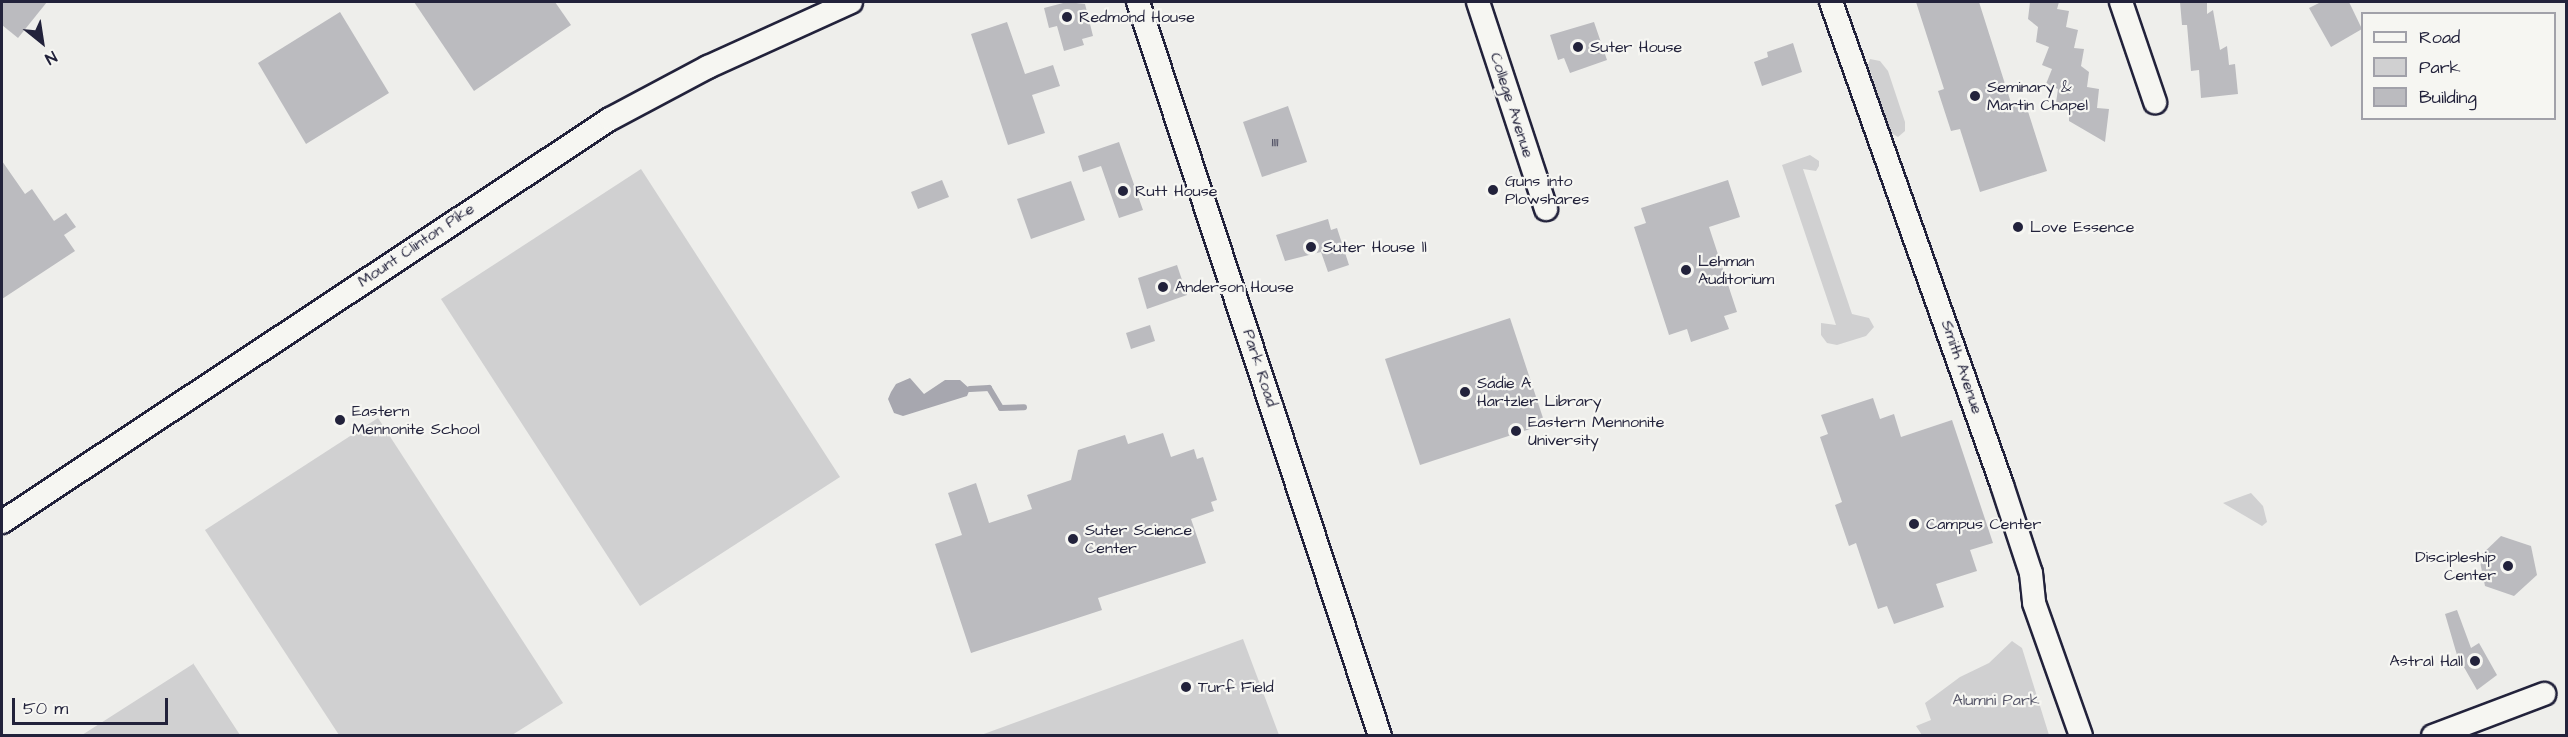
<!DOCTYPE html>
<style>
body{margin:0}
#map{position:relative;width:2568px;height:737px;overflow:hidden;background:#eeeeeb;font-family:"Architects Daughter",sans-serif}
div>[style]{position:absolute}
.green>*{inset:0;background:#d0d0d1}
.water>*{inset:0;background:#a7a7af}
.stream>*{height:6px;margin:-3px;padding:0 3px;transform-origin:3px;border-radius:3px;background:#a7a7af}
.building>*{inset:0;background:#bbbbbf}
.roads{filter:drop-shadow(2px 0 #22223b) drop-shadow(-2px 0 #22223b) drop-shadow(0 2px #22223b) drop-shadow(0 -2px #22223b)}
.minor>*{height:22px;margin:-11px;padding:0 11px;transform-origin:11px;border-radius:11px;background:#f6f6f2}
.dots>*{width:16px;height:16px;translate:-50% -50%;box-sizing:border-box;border:3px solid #f6f6f2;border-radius:50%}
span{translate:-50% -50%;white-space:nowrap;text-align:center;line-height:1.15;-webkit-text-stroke:4.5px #f6f6f2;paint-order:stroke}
.number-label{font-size:14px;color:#48485c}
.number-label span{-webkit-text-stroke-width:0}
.poi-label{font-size:16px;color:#22223b}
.left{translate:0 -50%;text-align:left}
.right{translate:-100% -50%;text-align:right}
.street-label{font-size:16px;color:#22223b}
.park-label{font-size:16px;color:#565668}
.frame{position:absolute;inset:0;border:3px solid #22223b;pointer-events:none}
.legend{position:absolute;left:2361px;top:12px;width:195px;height:108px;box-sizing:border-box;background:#f6f6f2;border:2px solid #a1a1a9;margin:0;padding:8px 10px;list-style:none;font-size:18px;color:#22223b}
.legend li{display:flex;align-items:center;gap:12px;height:30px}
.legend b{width:30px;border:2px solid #a1a1a9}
.north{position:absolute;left:12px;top:12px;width:60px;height:60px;-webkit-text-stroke:4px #f6f6f2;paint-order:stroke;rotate:150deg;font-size:16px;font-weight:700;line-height:24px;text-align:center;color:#22223b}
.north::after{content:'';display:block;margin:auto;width:21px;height:27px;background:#22223b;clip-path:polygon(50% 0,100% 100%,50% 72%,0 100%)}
.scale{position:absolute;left:12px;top:698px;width:156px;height:27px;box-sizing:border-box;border:3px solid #22223b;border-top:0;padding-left:8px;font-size:18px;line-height:21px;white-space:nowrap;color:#22223b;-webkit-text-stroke:4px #f6f6f2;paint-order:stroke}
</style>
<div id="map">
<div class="green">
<i style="clip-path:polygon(1870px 59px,1880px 61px,1888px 71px,1905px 122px,1905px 131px,1898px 137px,1891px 133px,1868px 65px)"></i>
<i style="clip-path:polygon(1810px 155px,1819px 161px,1819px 166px,1816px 171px,1803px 169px,1852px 314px,1869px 318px,1874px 327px,1866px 336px,1837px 345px,1827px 343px,1821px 335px,1821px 323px,1836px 325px,1782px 165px)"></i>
<i style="clip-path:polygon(641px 169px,840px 477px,640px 606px,441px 299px)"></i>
<i style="clip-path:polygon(378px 418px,563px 703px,512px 735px,339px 735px,205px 530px)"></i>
<i style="clip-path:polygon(2251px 493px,2263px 506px,2267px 522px,2262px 526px,2223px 503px)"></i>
<i style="clip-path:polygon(1243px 639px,1279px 735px,981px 735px)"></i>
<i style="clip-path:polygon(2012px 641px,2022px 648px,2049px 735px,1922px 735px,1916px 726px,1931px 720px,1925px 703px,1960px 677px,1989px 663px)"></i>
<i style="clip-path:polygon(193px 663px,240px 735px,82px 735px,193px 664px)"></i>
</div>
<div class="water">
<i style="clip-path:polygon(910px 378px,924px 394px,945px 380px,960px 380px,970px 389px,967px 396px,903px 416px,894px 413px,888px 399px,891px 392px,896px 384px)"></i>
</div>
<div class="stream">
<i style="left:970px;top:389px;width:19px;rotate:-3deg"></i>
<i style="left:989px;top:388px;width:23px;rotate:59deg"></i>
<i style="left:1001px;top:408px;width:23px;rotate:-2deg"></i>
</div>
<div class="building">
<i style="clip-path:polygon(2px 2px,47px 2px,18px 38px,2px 25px)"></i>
<i style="clip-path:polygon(414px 2px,555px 2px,571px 25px,474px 91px)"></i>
<i style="clip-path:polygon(1067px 2px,1085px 4px,1093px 36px,1082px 39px,1084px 45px,1064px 51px,1057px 26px,1049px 28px,1044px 8px)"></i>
<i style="clip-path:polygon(1916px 2px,1979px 2px,2012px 106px,2025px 102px,2047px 171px,1980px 192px,1960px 129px,1951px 131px,1938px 91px,1944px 89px)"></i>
<i style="clip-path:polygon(2030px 2px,2059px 2px,2057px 9px,2069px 11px,2066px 27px,2078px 30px,2074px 48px,2084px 49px,2081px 66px,2089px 72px,2087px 87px,2099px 89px,2097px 108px,2109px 109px,2105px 142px,2069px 121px,2069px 109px,2056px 103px,2058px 89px,2046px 84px,2052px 69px,2042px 65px,2049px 47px,2036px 42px,2038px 27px,2028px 19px)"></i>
<i style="clip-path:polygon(2180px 2px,2207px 2px,2207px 14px,2213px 10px,2220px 50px,2227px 46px,2229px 65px,2235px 64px,2238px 94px,2201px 98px,2199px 70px,2191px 71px,2187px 25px,2182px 25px)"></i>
<i style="clip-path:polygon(2321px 2px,2349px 2px,2362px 29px,2331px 47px,2309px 8px)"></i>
<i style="clip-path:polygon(340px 12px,389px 93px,306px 144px,258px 63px)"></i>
<i style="clip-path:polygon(1007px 22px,1025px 74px,1053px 65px,1060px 86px,1032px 95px,1045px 133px,1008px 145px,971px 34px)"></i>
<i style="clip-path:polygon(1594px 22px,1607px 60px,1570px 73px,1564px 58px,1558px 60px,1550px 35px)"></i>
<i style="clip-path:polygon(1793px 43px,1802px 72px,1762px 86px,1754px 62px,1768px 57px,1767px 52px)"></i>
<i style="clip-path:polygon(1288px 106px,1307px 162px,1262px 177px,1243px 122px)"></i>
<i style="clip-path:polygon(1119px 142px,1143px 210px,1119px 218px,1101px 166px,1083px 172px,1078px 156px)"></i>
<i style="clip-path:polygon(2px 161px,25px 194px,32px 189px,54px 221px,66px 213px,76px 227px,64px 235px,75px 251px,2px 299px)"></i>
<i style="clip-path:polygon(942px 180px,949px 197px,918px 209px,911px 192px)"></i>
<i style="clip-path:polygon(1728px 180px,1740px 217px,1709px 227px,1737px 312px,1724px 316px,1729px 329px,1691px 342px,1687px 329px,1669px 335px,1634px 227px,1646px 223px,1641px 208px)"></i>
<i style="clip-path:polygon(1071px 181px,1085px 220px,1031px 239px,1017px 199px)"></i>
<i style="clip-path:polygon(1328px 219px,1331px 230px,1337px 228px,1349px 265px,1328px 272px,1321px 252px,1285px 261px,1276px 235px)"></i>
<i style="clip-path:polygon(1177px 265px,1187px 295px,1147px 309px,1138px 278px)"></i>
<i style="clip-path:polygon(1510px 318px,1545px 424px,1420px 465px,1385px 359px)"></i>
<i style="clip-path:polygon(1150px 325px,1155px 341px,1131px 349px,1126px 333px)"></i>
<i style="clip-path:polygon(1873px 398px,1880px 419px,1894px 414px,1901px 437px,1952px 420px,1993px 543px,1970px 550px,1977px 571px,1936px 584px,1944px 607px,1894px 624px,1887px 606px,1878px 609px,1856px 543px,1849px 546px,1835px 505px,1842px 502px,1820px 437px,1828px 434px,1821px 415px)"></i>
<i style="clip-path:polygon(1163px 433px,1171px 457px,1194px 449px,1197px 459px,1203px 457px,1217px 500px,1211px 502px,1214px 511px,1191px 519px,1206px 563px,1098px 598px,1102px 610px,971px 653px,935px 544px,962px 535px,948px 493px,976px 483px,989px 523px,1032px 509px,1027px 495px,1071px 480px,1078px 450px,1125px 435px,1128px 444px)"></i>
<i style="clip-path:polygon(2501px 536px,2531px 546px,2537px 575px,2514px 596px,2485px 586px,2479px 557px)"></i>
<i style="clip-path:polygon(2457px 610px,2471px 648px,2479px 643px,2497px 675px,2477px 690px,2457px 655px,2445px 614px)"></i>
</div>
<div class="roads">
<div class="minor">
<i style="left:1138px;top:2px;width:773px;rotate:71.75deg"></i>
<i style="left:1478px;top:2px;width:218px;rotate:71.8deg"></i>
<i style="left:1831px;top:2px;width:512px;rotate:70.5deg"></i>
<i style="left:2002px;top:485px;width:93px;rotate:71.8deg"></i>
<i style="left:2031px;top:573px;width:30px;rotate:84deg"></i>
<i style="left:2034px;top:603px;width:141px;rotate:70.5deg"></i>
<i style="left:2121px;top:2px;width:106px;rotate:71.2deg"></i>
<i style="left:2px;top:522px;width:729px;rotate:-33.54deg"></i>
<i style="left:610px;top:119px;width:111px;rotate:-28deg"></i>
<i style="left:708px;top:67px;width:157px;rotate:-24.4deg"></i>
<i style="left:2433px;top:736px;width:119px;rotate:-20.7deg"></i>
</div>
</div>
<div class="dots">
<i style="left:1067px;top:17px;background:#22223b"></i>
<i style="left:1578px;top:47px;background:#22223b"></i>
<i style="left:1975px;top:96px;background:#22223b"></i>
<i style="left:1493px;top:190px;background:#22223b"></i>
<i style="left:1123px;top:191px;background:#22223b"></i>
<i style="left:2018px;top:227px;background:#22223b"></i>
<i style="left:1311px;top:247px;background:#22223b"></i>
<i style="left:1686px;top:270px;background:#22223b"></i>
<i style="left:1163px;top:287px;background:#22223b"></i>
<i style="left:1465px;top:392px;background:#22223b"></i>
<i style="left:340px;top:420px;background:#22223b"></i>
<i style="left:1516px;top:431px;background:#22223b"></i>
<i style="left:1914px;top:524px;background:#22223b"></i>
<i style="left:1073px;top:539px;background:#22223b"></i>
<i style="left:2508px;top:566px;background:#22223b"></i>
<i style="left:2475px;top:661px;background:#22223b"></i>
<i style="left:1186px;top:687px;background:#22223b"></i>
</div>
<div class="number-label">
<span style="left:1275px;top:142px">1111</span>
</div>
<div class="poi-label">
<span class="left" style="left:1079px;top:17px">Redmond House</span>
<span class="left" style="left:1590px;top:47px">Suter House</span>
<span class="left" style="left:1987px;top:96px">Seminary &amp;<br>Martin Chapel</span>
<span class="left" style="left:1505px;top:190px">Guns into<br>Plowshares</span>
<span class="left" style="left:1135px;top:191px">Rutt House</span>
<span class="left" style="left:2030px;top:227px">Love Essence</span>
<span class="left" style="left:1323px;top:247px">Suter House ll</span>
<span class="left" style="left:1698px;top:270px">Lehman<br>Auditorium</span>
<span class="left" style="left:1175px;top:287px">Anderson House</span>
<span class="left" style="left:1477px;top:392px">Sadie A<br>Hartzler Library</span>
<span class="left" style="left:352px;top:420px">Eastern<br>Mennonite School</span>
<span class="left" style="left:1528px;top:431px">Eastern Mennonite<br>University</span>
<span class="left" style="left:1926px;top:524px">Campus Center</span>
<span class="left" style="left:1085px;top:539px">Suter Science<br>Center</span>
<span class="right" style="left:2496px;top:566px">Discipleship<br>Center</span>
<span class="right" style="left:2463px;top:661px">Astral Hall</span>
<span class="left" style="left:1198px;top:687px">Turf Field</span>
</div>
<div class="street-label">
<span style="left:1512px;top:105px;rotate:72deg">College Avenue</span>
<span style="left:416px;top:245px;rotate:-34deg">Mount Clinton Pike</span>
<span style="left:1962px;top:367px;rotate:71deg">Smith Avenue</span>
<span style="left:1260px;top:368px;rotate:72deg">Park Road</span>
</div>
<div class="park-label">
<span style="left:1996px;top:700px">Alumni Park</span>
</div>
<div class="frame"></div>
<ul class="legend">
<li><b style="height:8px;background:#f6f6f2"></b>Road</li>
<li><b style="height:16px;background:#d0d0d1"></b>Park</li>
<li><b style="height:16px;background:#bbbbbf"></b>Building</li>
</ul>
<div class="north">N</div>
<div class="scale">50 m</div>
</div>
